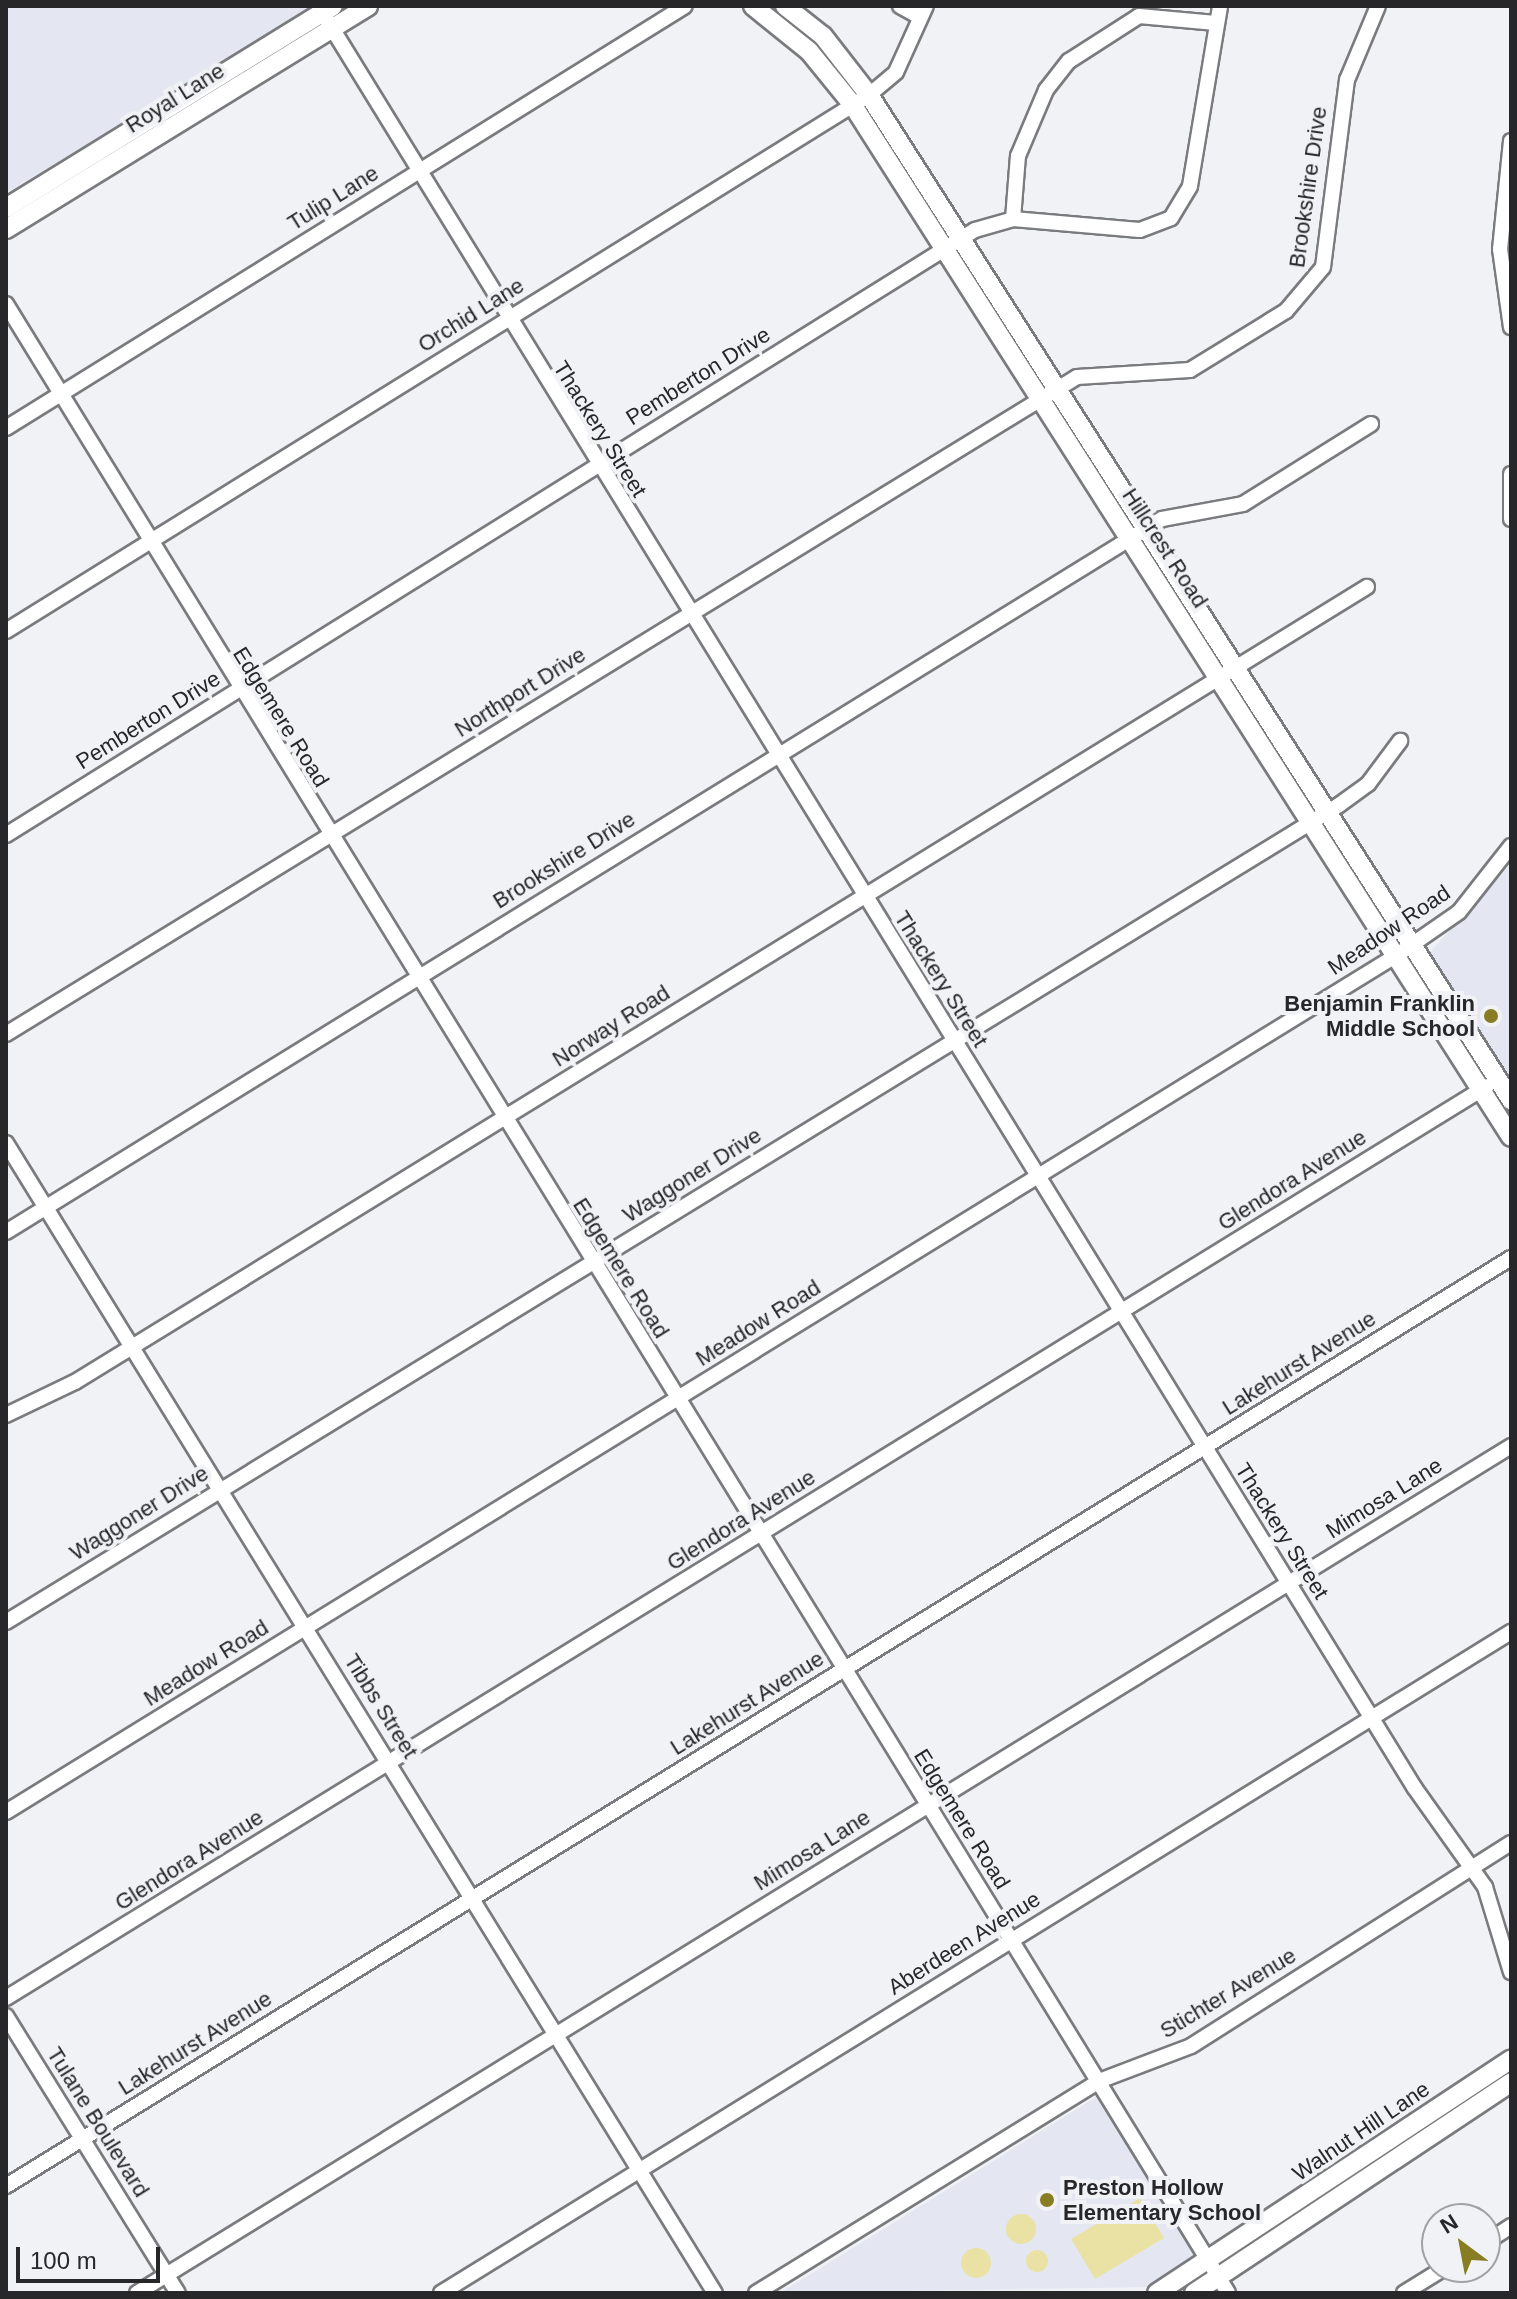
<!DOCTYPE html>
<style>
body{margin:0}
#map{position:relative;width:1517px;height:2299px;overflow:hidden;background:#f1f2f6;font-family:Helvetica,sans-serif}
div>[style]{position:absolute}
.built>*{inset:0;background:#e4e7f2}
.green>*{inset:0;background:#e9e2a4}
.round{border-radius:50%}
.roads{filter:drop-shadow(2px 0 #7a7b7e) drop-shadow(-2px 0 #7a7b7e) drop-shadow(0 2px #7a7b7e) drop-shadow(0 -2px #7a7b7e)}
.minor>*{height:14px;margin:-7px;padding:0 7px;transform-origin:7px;border-radius:7px;background:#fff}
.major>*{height:18px;margin:-9px;padding:0 9px;transform-origin:9px;border-radius:9px;background:#fff}
.dots>*{width:22px;height:22px;translate:-50% -50%;box-sizing:border-box;border:4px solid #f1f2f6;border-radius:50%}
span{translate:-50% -50%;white-space:nowrap;text-align:center;line-height:1.15;-webkit-text-stroke:8px #f1f2f6;paint-order:stroke}
.street-label{font-size:22px;color:#272729}
.poi-label{font-size:22px;color:#272729;font-weight:700}
.right{translate:-100% -50%;text-align:right}
.left{translate:0 -50%;text-align:left}
.frame{position:absolute;inset:0;border:8px solid #272729;pointer-events:none}
.north{position:absolute;left:1421px;top:2203px;width:80px;height:80px;box-sizing:border-box;background:#f1f2f6;border:2px solid #a0a1a4;border-radius:50%;rotate:328deg;font-size:22px;font-weight:700;line-height:32px;text-align:center;color:#272729}
.north::after{content:'';display:block;margin:auto;width:28px;height:36px;background:#887d23;clip-path:polygon(50% 0,100% 100%,50% 72%,0 100%)}
.scale{position:absolute;left:16px;top:2247px;width:144px;height:36px;box-sizing:border-box;border:4px solid #272729;border-top:0;padding-left:10px;font-size:24px;line-height:28px;white-space:nowrap;color:#272729;-webkit-text-stroke:6px #f1f2f6;paint-order:stroke}
</style>
<div id="map">
<div class="built">
<i style="clip-path:polygon(6px 6px,304px 6px,307px 11px,6px 193px)"></i>
<i style="clip-path:polygon(1511px 864px,1511px 1080px,1430px 952px)"></i>
<i style="clip-path:polygon(1096px 2097px,1195px 2252px,1195px 2261px,1155px 2287px,780px 2293px)"></i>
</div>
<div class="green">
<i style="clip-path:polygon(1140px 2198px,1164px 2238px,1095px 2279px,1071px 2239px)"></i>
<i class="round" style="left:1006px;top:2214px;width:30px;height:30px"></i>
<i class="round" style="left:961px;top:2248px;width:30px;height:30px"></i>
<i class="round" style="left:1026px;top:2250px;width:22px;height:22px"></i>
</div>
<div class="roads">
<div class="minor">
<i style="left:900px;top:6px;width:23px;rotate:29deg"></i>
<i style="left:327px;top:20px;width:2075px;rotate:58.4deg"></i>
<i style="left:1414px;top:1787px;width:123px;rotate:54.6deg"></i>
<i style="left:1485px;top:1887px;width:89px;rotate:73deg"></i>
<i style="left:1511px;top:141px;width:109px;rotate:95.8deg"></i>
<i style="left:1500px;top:249px;width:79px;rotate:82deg"></i>
<i style="left:1013px;top:219px;width:63px;rotate:-85.5deg"></i>
<i style="left:1018px;top:156px;width:72px;rotate:-67deg"></i>
<i style="left:1046px;top:90px;width:37px;rotate:-52deg"></i>
<i style="left:1069px;top:61px;width:83px;rotate:-32.7deg"></i>
<i style="left:1139px;top:16px;width:77px;rotate:5.2deg"></i>
<i style="left:6px;top:304px;width:2334px;rotate:58.43deg"></i>
<i style="left:6px;top:428px;width:799px;rotate:-31.86deg"></i>
<i style="left:1511px;top:474px;width:45px;rotate:90deg"></i>
<i style="left:6px;top:631px;width:1016px;rotate:-31.84deg"></i>
<i style="left:869px;top:95px;width:35px;rotate:-40deg"></i>
<i style="left:896px;top:72px;width:72px;rotate:-65.6deg"></i>
<i style="left:6px;top:835px;width:1142px;rotate:-31.98deg"></i>
<i style="left:975px;top:230px;width:40px;rotate:-16deg"></i>
<i style="left:1013px;top:219px;width:127px;rotate:5deg"></i>
<i style="left:1140px;top:230px;width:33px;rotate:-21deg"></i>
<i style="left:1171px;top:218px;width:37px;rotate:-59deg"></i>
<i style="left:1190px;top:186px;width:182px;rotate:-80.5deg"></i>
<i style="left:6px;top:1034px;width:1256px;rotate:-31.53deg"></i>
<i style="left:1077px;top:377px;width:113px;rotate:-3.5deg"></i>
<i style="left:1190px;top:370px;width:113px;rotate:-31.6deg"></i>
<i style="left:1286px;top:311px;width:57px;rotate:-49.9deg"></i>
<i style="left:1323px;top:267px;width:189px;rotate:-82.7deg"></i>
<i style="left:1347px;top:80px;width:80px;rotate:-67.3deg"></i>
<i style="left:6px;top:1143px;width:1351px;rotate:58.35deg"></i>
<i style="left:6px;top:1232px;width:1358px;rotate:-31.67deg"></i>
<i style="left:1162px;top:519px;width:82px;rotate:-10.5deg"></i>
<i style="left:1243px;top:504px;width:151px;rotate:-32deg"></i>
<i style="left:6px;top:1415px;width:76px;rotate:-25.6deg"></i>
<i style="left:75px;top:1382px;width:1517px;rotate:-31.61deg"></i>
<i style="left:6px;top:1622px;width:1563px;rotate:-31.5deg"></i>
<i style="left:1339px;top:805px;width:36px;rotate:-36deg"></i>
<i style="left:1368px;top:784px;width:54px;rotate:-53.3deg"></i>
<i style="left:6px;top:1812px;width:1634px;rotate:-31.64deg"></i>
<i style="left:1397px;top:955px;width:75px;rotate:-34.7deg"></i>
<i style="left:1459px;top:912px;width:84px;rotate:-51.8deg"></i>
<i style="left:6px;top:1998px;width:1739px;rotate:-31.62deg"></i>
<i style="left:6px;top:2016px;width:326px;rotate:58.2deg"></i>
<i style="left:6px;top:2186px;width:1768px;rotate:-31.66deg"></i>
<i style="left:1485px;top:2243px;width:31px;rotate:-33deg"></i>
<i style="left:137px;top:2293px;width:1614px;rotate:-31.65deg"></i>
<i style="left:441px;top:2293px;width:1258px;rotate:-31.71deg"></i>
<i style="left:756px;top:2293px;width:403px;rotate:-31.7deg"></i>
<i style="left:1099px;top:2081px;width:98px;rotate:-20.8deg"></i>
<i style="left:1191px;top:2046px;width:379px;rotate:-32.4deg"></i>
<i style="left:1404px;top:2293px;width:49px;rotate:-31.8deg"></i>
</div>
<div class="major">
<i style="left:753px;top:6px;width:72px;rotate:38.8deg"></i>
<i style="left:809px;top:51px;width:68px;rotate:50.9deg"></i>
<i style="left:852px;top:104px;width:1225px;rotate:57.46deg"></i>
<i style="left:785px;top:6px;width:48px;rotate:38.3deg"></i>
<i style="left:823px;top:36px;width:75px;rotate:52.1deg"></i>
<i style="left:869px;top:95px;width:1193px;rotate:57.43deg"></i>
<i style="left:6px;top:208px;width:384px;rotate:-31.7deg"></i>
<i style="left:6px;top:229px;width:425px;rotate:-31.6deg"></i>
<i style="left:1157px;top:2293px;width:424px;rotate:-33.4deg"></i>
<i style="left:1194px;top:2293px;width:381px;rotate:-33.6deg"></i>
</div>
</div>
<div class="dots">
<i style="left:1491px;top:1016px;background:#887d23"></i>
<i style="left:1047px;top:2200px;background:#887d23"></i>
</div>
<div class="street-label">
<span style="left:175px;top:98px;rotate:-32deg">Royal Lane</span>
<span style="left:1308px;top:187px;rotate:-82deg">Brookshire Drive</span>
<span style="left:333px;top:198px;rotate:-32deg">Tulip Lane</span>
<span style="left:471px;top:315px;rotate:-32deg">Orchid Lane</span>
<span style="left:698px;top:376px;rotate:-32deg">Pemberton Drive</span>
<span style="left:600px;top:429px;rotate:58deg">Thackery Street</span>
<span style="left:1165px;top:548px;rotate:57deg">Hillcrest Road</span>
<span style="left:520px;top:692px;rotate:-32deg">Northport Drive</span>
<span style="left:281px;top:717px;rotate:58deg">Edgemere Road</span>
<span style="left:148px;top:720px;rotate:-32deg">Pemberton Drive</span>
<span style="left:564px;top:860px;rotate:-32deg">Brookshire Drive</span>
<span style="left:1389px;top:930px;rotate:-34deg">Meadow Road</span>
<span style="left:941px;top:979px;rotate:58deg">Thackery Street</span>
<span style="left:611px;top:1026px;rotate:-32deg">Norway Road</span>
<span style="left:692px;top:1175px;rotate:-32deg">Waggoner Drive</span>
<span style="left:1292px;top:1180px;rotate:-32deg">Glendora Avenue</span>
<span style="left:621px;top:1268px;rotate:58deg">Edgemere Road</span>
<span style="left:758px;top:1323px;rotate:-32deg">Meadow Road</span>
<span style="left:1299px;top:1363px;rotate:-32deg">Lakehurst Avenue</span>
<span style="left:1384px;top:1498px;rotate:-32deg">Mimosa Lane</span>
<span style="left:139px;top:1513px;rotate:-32deg">Waggoner Drive</span>
<span style="left:741px;top:1520px;rotate:-32deg">Glendora Avenue</span>
<span style="left:1282px;top:1531px;rotate:58deg">Thackery Street</span>
<span style="left:206px;top:1663px;rotate:-32deg">Meadow Road</span>
<span style="left:747px;top:1703px;rotate:-32deg">Lakehurst Avenue</span>
<span style="left:381px;top:1706px;rotate:58deg">Tibbs Street</span>
<span style="left:962px;top:1819px;rotate:58deg">Edgemere Road</span>
<span style="left:812px;top:1850px;rotate:-32deg">Mimosa Lane</span>
<span style="left:189px;top:1860px;rotate:-32deg">Glendora Avenue</span>
<span style="left:964px;top:1943px;rotate:-32deg">Aberdeen Avenue</span>
<span style="left:1228px;top:1993px;rotate:-31deg">Stichter Avenue</span>
<span style="left:195px;top:2043px;rotate:-32deg">Lakehurst Avenue</span>
<span style="left:98px;top:2122px;rotate:58deg">Tulane Boulevard</span>
<span style="left:1361px;top:2131px;rotate:-34deg">Walnut Hill Lane</span>
</div>
<div class="poi-label">
<span class="right" style="left:1475px;top:1016px">Benjamin Franklin<br>Middle School</span>
<span class="left" style="left:1063px;top:2200px">Preston Hollow<br>Elementary School</span>
</div>
<div class="frame"></div>
<div class="north">N</div>
<div class="scale">100 m</div>
</div>
